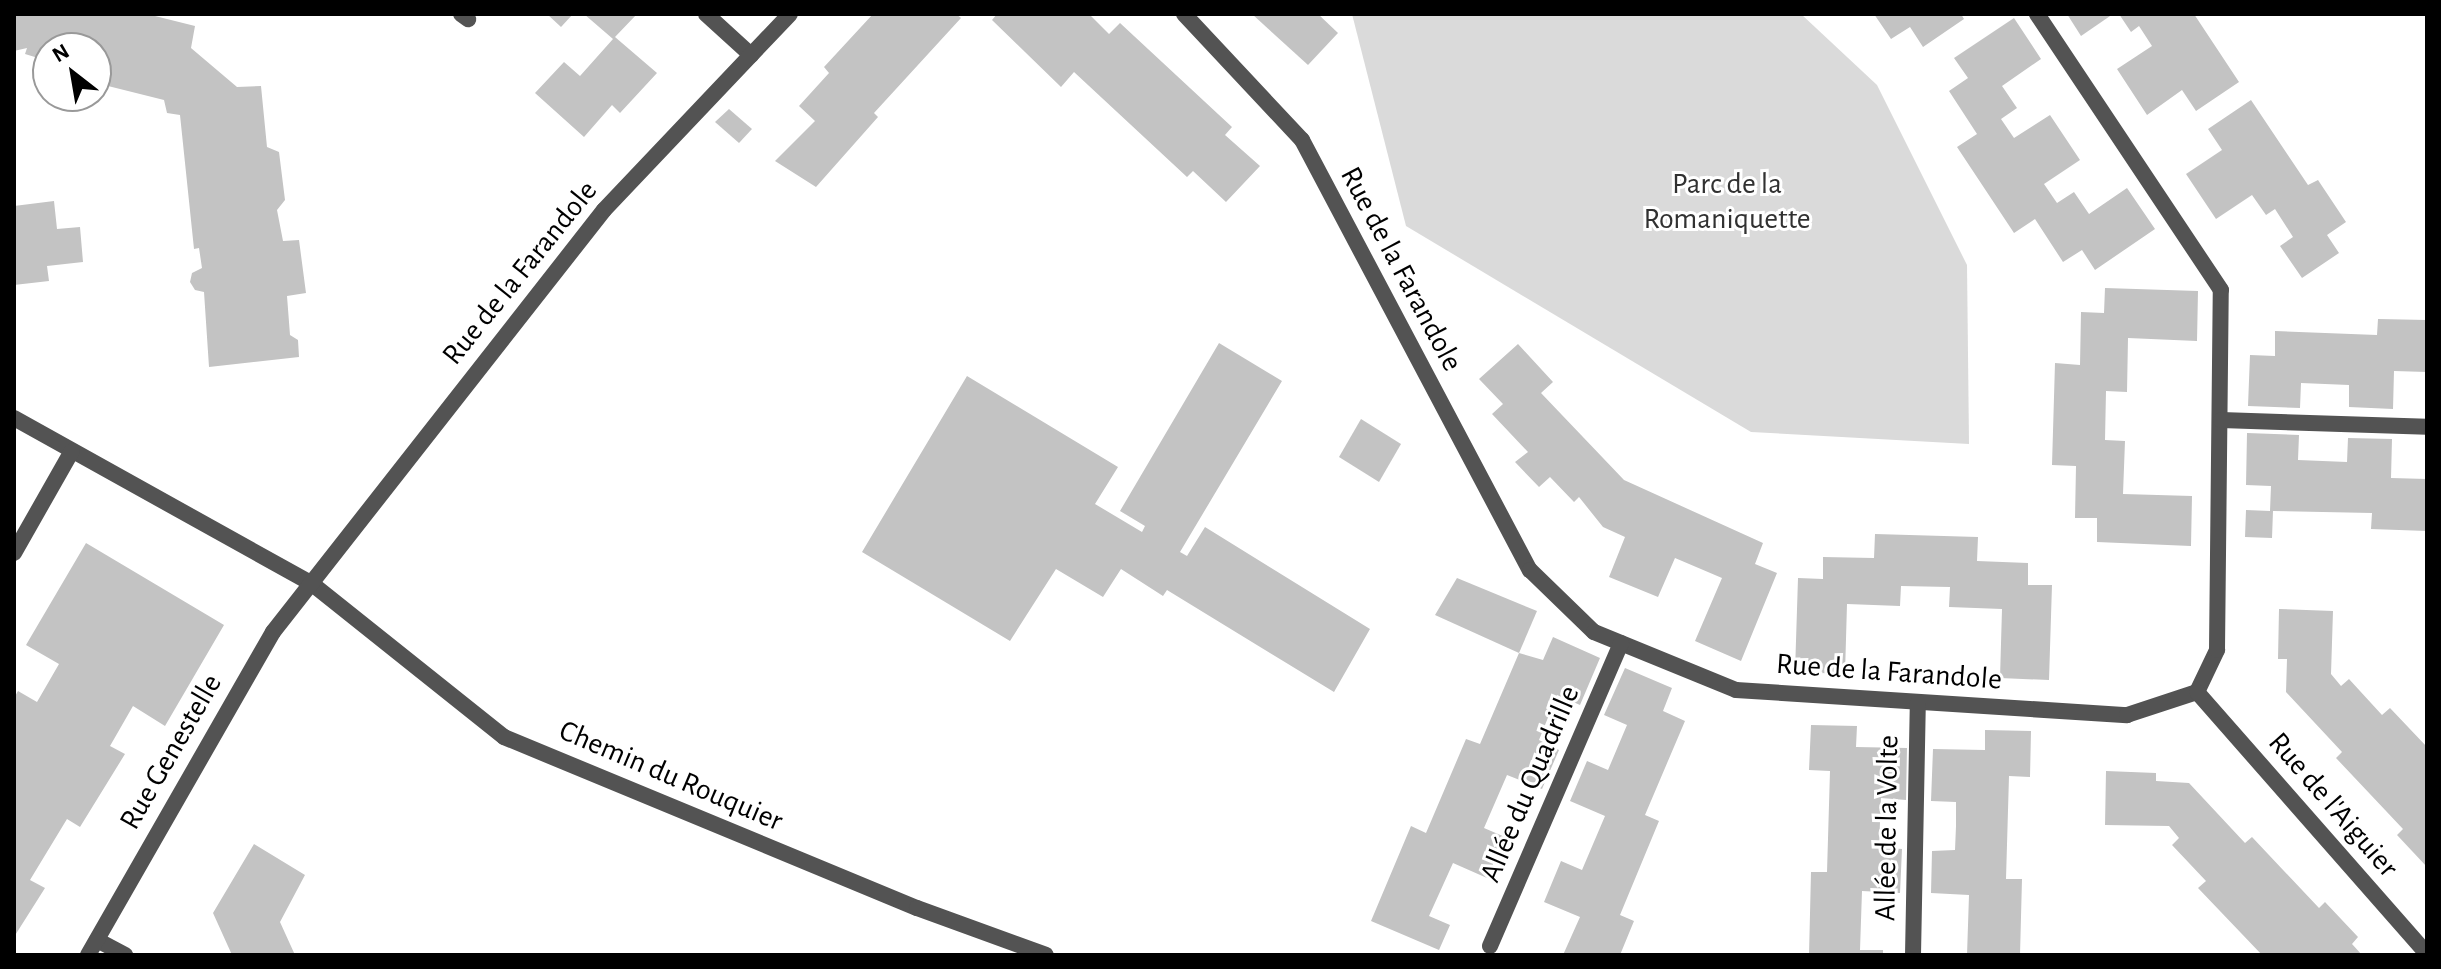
<!DOCTYPE html>
<meta charset="utf-8">
<style>
body{margin:0}
#map{position:relative;width:2441px;height:969px;overflow:hidden;background:#fff;font-family:"Alegreya Sans",sans-serif}
div>[style]{position:absolute}
.green>*{inset:0;background:#dadada}
.building>*{inset:0;background:#c3c3c3}
.street>*{height:16px;margin:-8px;padding:0 8px;transform-origin:8px;border-radius:8px;background:#535353}
span{translate:-50% -50%;white-space:nowrap;text-align:center;line-height:1.15;-webkit-text-stroke:6px #fff;paint-order:stroke}
.park-label{font-size:30px;color:#313131}
.street-label{font-size:30px;color:#000}
.frame{position:absolute;inset:0;border:16px solid #000;pointer-events:none}
.north{position:absolute;left:32px;top:32px;width:80px;height:80px;box-sizing:border-box;background:#fff;border:2px solid #999;border-radius:50%;rotate:329deg;font-size:22px;font-weight:700;line-height:32px;text-align:center;color:#000}
.north::after{content:'';display:block;margin:auto;width:28px;height:36px;background:#000;clip-path:polygon(50% 0,100% 100%,50% 72%,0 100%)}
</style>
<div id="map">
<div class="green">
<i style="clip-path:polygon(1352px 14px,1801px 14px,1877px 85px,1967px 265px,1969px 444px,1751px 432px,1406px 226px)"></i>
</div>
<div class="building">
<i style="clip-path:polygon(14px 14px,147px 14px,195px 26px,191px 48px,237px 87px,261px 86px,267px 147px,279px 152px,285px 200px,277px 210px,283px 241px,299px 240px,306px 293px,287px 296px,290px 335px,298px 340px,299px 357px,209px 367px,204px 292px,195px 290px,190px 282px,192px 273px,202px 268px,199px 248px,194px 249px,180px 115px,167px 113px,164px 100px,96px 83px,96px 48px,48px 48px,48px 61px,25px 54px,27px 48px,14px 51px)"></i>
<i style="clip-path:polygon(547px 14px,573px 14px,561px 27px)"></i>
<i style="clip-path:polygon(584px 14px,637px 14px,615px 37px,657px 73px,620px 113px,612px 105px,584px 137px,535px 93px,564px 62px,580px 76px,613px 39px)"></i>
<i style="clip-path:polygon(873px 14px,956px 14px,961px 18px,874px 113px,878px 117px,816px 187px,775px 161px,815px 121px,799px 106px,829px 73px,824px 67px)"></i>
<i style="clip-path:polygon(997px 14px,1089px 14px,1109px 34px,1120px 23px,1232px 127px,1225px 135px,1260px 166px,1226px 202px,1193px 171px,1187px 177px,1074px 72px,1061px 87px,992px 20px)"></i>
<i style="clip-path:polygon(1252px 14px,1318px 14px,1338px 33px,1308px 65px)"></i>
<i style="clip-path:polygon(1874px 14px,1961px 14px,1964px 19px,1923px 47px,1910px 27px,1891px 39px)"></i>
<i style="clip-path:polygon(2067px 14px,2113px 14px,2081px 36px)"></i>
<i style="clip-path:polygon(2119px 14px,2194px 14px,2239px 82px,2196px 111px,2182px 90px,2147px 115px,2117px 69px,2152px 46px,2139px 26px,2131px 32px)"></i>
<i style="clip-path:polygon(2014px 18px,2041px 59px,2002px 86px,2017px 108px,2001px 119px,2014px 138px,2050px 115px,2080px 160px,2044px 184px,2057px 203px,2074px 192px,2089px 214px,2127px 188px,2155px 229px,2095px 270px,2082px 250px,2063px 262px,2035px 219px,2014px 233px,1957px 147px,1977px 134px,1949px 91px,1968px 78px,1954px 58px)"></i>
<i style="clip-path:polygon(2251px 100px,2308px 185px,2318px 180px,2346px 222px,2327px 235px,2339px 253px,2302px 278px,2280px 246px,2293px 237px,2275px 209px,2266px 215px,2252px 195px,2216px 219px,2186px 174px,2222px 150px,2208px 129px)"></i>
<i style="clip-path:polygon(729px 109px,752px 129px,739px 143px,715px 122px)"></i>
<i style="clip-path:polygon(54px 201px,57px 229px,80px 227px,83px 262px,47px 266px,49px 281px,14px 285px,14px 206px)"></i>
<i style="clip-path:polygon(2105px 288px,2198px 291px,2197px 341px,2128px 338px,2127px 392px,2106px 391px,2105px 440px,2125px 441px,2123px 494px,2192px 496px,2191px 546px,2097px 542px,2097px 518px,2075px 518px,2076px 466px,2052px 465px,2055px 363px,2080px 365px,2081px 312px,2104px 313px)"></i>
<i style="clip-path:polygon(2378px 319px,2427px 320px,2427px 372px,2394px 371px,2393px 409px,2349px 407px,2349px 385px,2301px 383px,2300px 408px,2248px 406px,2250px 355px,2275px 356px,2275px 331px,2377px 335px)"></i>
<i style="clip-path:polygon(1219px 343px,1282px 381px,1180px 552px,1187px 556px,1205px 527px,1370px 629px,1334px 692px,1167px 590px,1163px 596px,1121px 569px,1103px 597px,1056px 569px,1010px 641px,862px 552px,967px 376px,1118px 467px,1095px 504px,1142px 532px,1145px 526px,1120px 511px)"></i>
<i style="clip-path:polygon(1518px 344px,1553px 382px,1541px 393px,1624px 480px,1763px 543px,1755px 564px,1777px 573px,1741px 661px,1695px 641px,1722px 578px,1675px 558px,1658px 597px,1609px 577px,1625px 537px,1603px 527px,1579px 497px,1574px 502px,1550px 477px,1539px 487px,1515px 462px,1528px 452px,1492px 414px,1503px 404px,1479px 379px)"></i>
<i style="clip-path:polygon(1361px 419px,1401px 444px,1379px 482px,1339px 457px)"></i>
<i style="clip-path:polygon(2247px 433px,2299px 435px,2298px 460px,2347px 462px,2348px 438px,2392px 439px,2391px 478px,2427px 479px,2427px 531px,2371px 529px,2372px 513px,2273px 511px,2272px 538px,2245px 537px,2246px 510px,2270px 511px,2271px 486px,2246px 485px)"></i>
<i style="clip-path:polygon(1875px 534px,1978px 537px,1977px 561px,2028px 563px,2028px 585px,2052px 585px,2049px 680px,2000px 678px,2002px 609px,1949px 607px,1950px 587px,1901px 586px,1900px 606px,1847px 604px,1845px 674px,1795px 672px,1798px 578px,1823px 579px,1823px 557px,1874px 558px)"></i>
<i style="clip-path:polygon(86px 543px,224px 625px,165px 726px,133px 706px,110px 746px,125px 754px,80px 827px,67px 819px,30px 880px,45px 888px,14px 937px,14px 698px,18px 691px,37px 702px,59px 664px,26px 645px)"></i>
<i style="clip-path:polygon(1457px 578px,1537px 611px,1519px 653px,1435px 615px)"></i>
<i style="clip-path:polygon(2279px 609px,2333px 611px,2331px 674px,2341px 686px,2349px 679px,2382px 715px,2390px 708px,2427px 747px,2427px 867px,2397px 835px,2403px 829px,2336px 758px,2342px 752px,2286px 692px,2287px 659px,2278px 659px)"></i>
<i style="clip-path:polygon(1553px 637px,1600px 658px,1580px 705px,1557px 695px,1539px 740px,1559px 750px,1542px 789px,1507px 775px,1484px 828px,1505px 837px,1487px 878px,1453px 863px,1429px 916px,1450px 925px,1439px 950px,1371px 921px,1411px 826px,1426px 833px,1466px 739px,1480px 744px,1519px 653px,1543px 660px)"></i>
<i style="clip-path:polygon(1625px 668px,1672px 688px,1663px 711px,1685px 721px,1645px 815px,1659px 821px,1620px 915px,1634px 921px,1620px 955px,1563px 955px,1580px 917px,1544px 902px,1561px 861px,1582px 870px,1605px 816px,1570px 801px,1587px 761px,1608px 770px,1627px 725px,1604px 715px)"></i>
<i style="clip-path:polygon(1811px 725px,1857px 726px,1856px 747px,1907px 748px,1906px 800px,1881px 798px,1879px 847px,1902px 849px,1900px 893px,1862px 891px,1860px 950px,1883px 950px,1883px 955px,1809px 955px,1811px 872px,1827px 872px,1830px 771px,1809px 770px)"></i>
<i style="clip-path:polygon(1985px 730px,2031px 731px,2030px 777px,2009px 776px,2006px 879px,2022px 879px,2020px 955px,1967px 955px,1969px 895px,1931px 893px,1932px 851px,1955px 850px,1956px 826px,1956px 802px,1931px 801px,1933px 749px,1985px 750px)"></i>
<i style="clip-path:polygon(2106px 771px,2156px 773px,2156px 781px,2189px 783px,2245px 843px,2252px 837px,2319px 908px,2325px 902px,2358px 937px,2352px 944px,2362px 955px,2262px 955px,2198px 888px,2206px 881px,2172px 845px,2179px 838px,2169px 826px,2105px 825px)"></i>
<i style="clip-path:polygon(254px 844px,305px 875px,280px 922px,295px 955px,232px 955px,213px 913px)"></i>
</div>
<div class="street">
<i style="left:461px;top:14px;width:9px;rotate:36deg"></i>
<i style="left:706px;top:14px;width:61px;rotate:42.3deg"></i>
<i style="left:1184px;top:14px;width:173px;rotate:46.9deg"></i>
<i style="left:1302px;top:140px;width:487px;rotate:62.1deg"></i>
<i style="left:1530px;top:570px;width:89px;rotate:44.1deg"></i>
<i style="left:1594px;top:632px;width:153px;rotate:22.2deg"></i>
<i style="left:1736px;top:690px;width:392px;rotate:3.7deg"></i>
<i style="left:2127px;top:715px;width:74px;rotate:-18.2deg"></i>
<i style="left:2197px;top:692px;width:47px;rotate:-64.5deg"></i>
<i style="left:2217px;top:650px;width:360px;rotate:-89.4deg"></i>
<i style="left:2221px;top:290px;width:332px;rotate:-123.7deg"></i>
<i style="left:14px;top:418px;width:340px;rotate:29.1deg"></i>
<i style="left:311px;top:583px;width:247px;rotate:38.6deg"></i>
<i style="left:504px;top:737px;width:447px;rotate:22.5deg"></i>
<i style="left:917px;top:908px;width:137px;rotate:20deg"></i>
<i style="left:2221px;top:420px;width:206px;rotate:1.9deg"></i>
<i style="left:14px;top:553px;width:117px;rotate:-60.4deg"></i>
<i style="left:2197px;top:692px;width:349px;rotate:48.7deg"></i>
<i style="left:97px;top:940px;width:32px;rotate:28deg"></i>
<i style="left:1490px;top:946px;width:330px;rotate:-66.6deg"></i>
<i style="left:88px;top:955px;width:372px;rotate:-60.2deg"></i>
<i style="left:273px;top:632px;width:536px;rotate:-51.89deg"></i>
<i style="left:604px;top:210px;width:270px;rotate:-46.5deg"></i>
<i style="left:1913px;top:955px;width:252px;rotate:-88.9deg"></i>
</div>
<div class="park-label">
<span style="left:1727px;top:201px">Parc de la<br>Romaniquette</span>
</div>
<div class="street-label">
<span style="left:1401px;top:269px;rotate:62deg">Rue de la Farandole</span>
<span style="left:520px;top:273px;rotate:-51deg">Rue de la Farandole</span>
<span style="left:1889px;top:672px;rotate:4deg">Rue de la Farandole</span>
<span style="left:171px;top:752px;rotate:-60deg">Rue Genestelle</span>
<span style="left:671px;top:776px;rotate:23deg">Chemin du Rouquier</span>
<span style="left:1530px;top:784px;rotate:-67deg">Allée du Quadrille</span>
<span style="left:2333px;top:805px;rotate:49deg">Rue de l'Aiguier</span>
<span style="left:1887px;top:828px;rotate:-89deg">Allée de la Volte</span>
</div>
<div class="frame"></div>
<div class="north">N</div>
</div>
